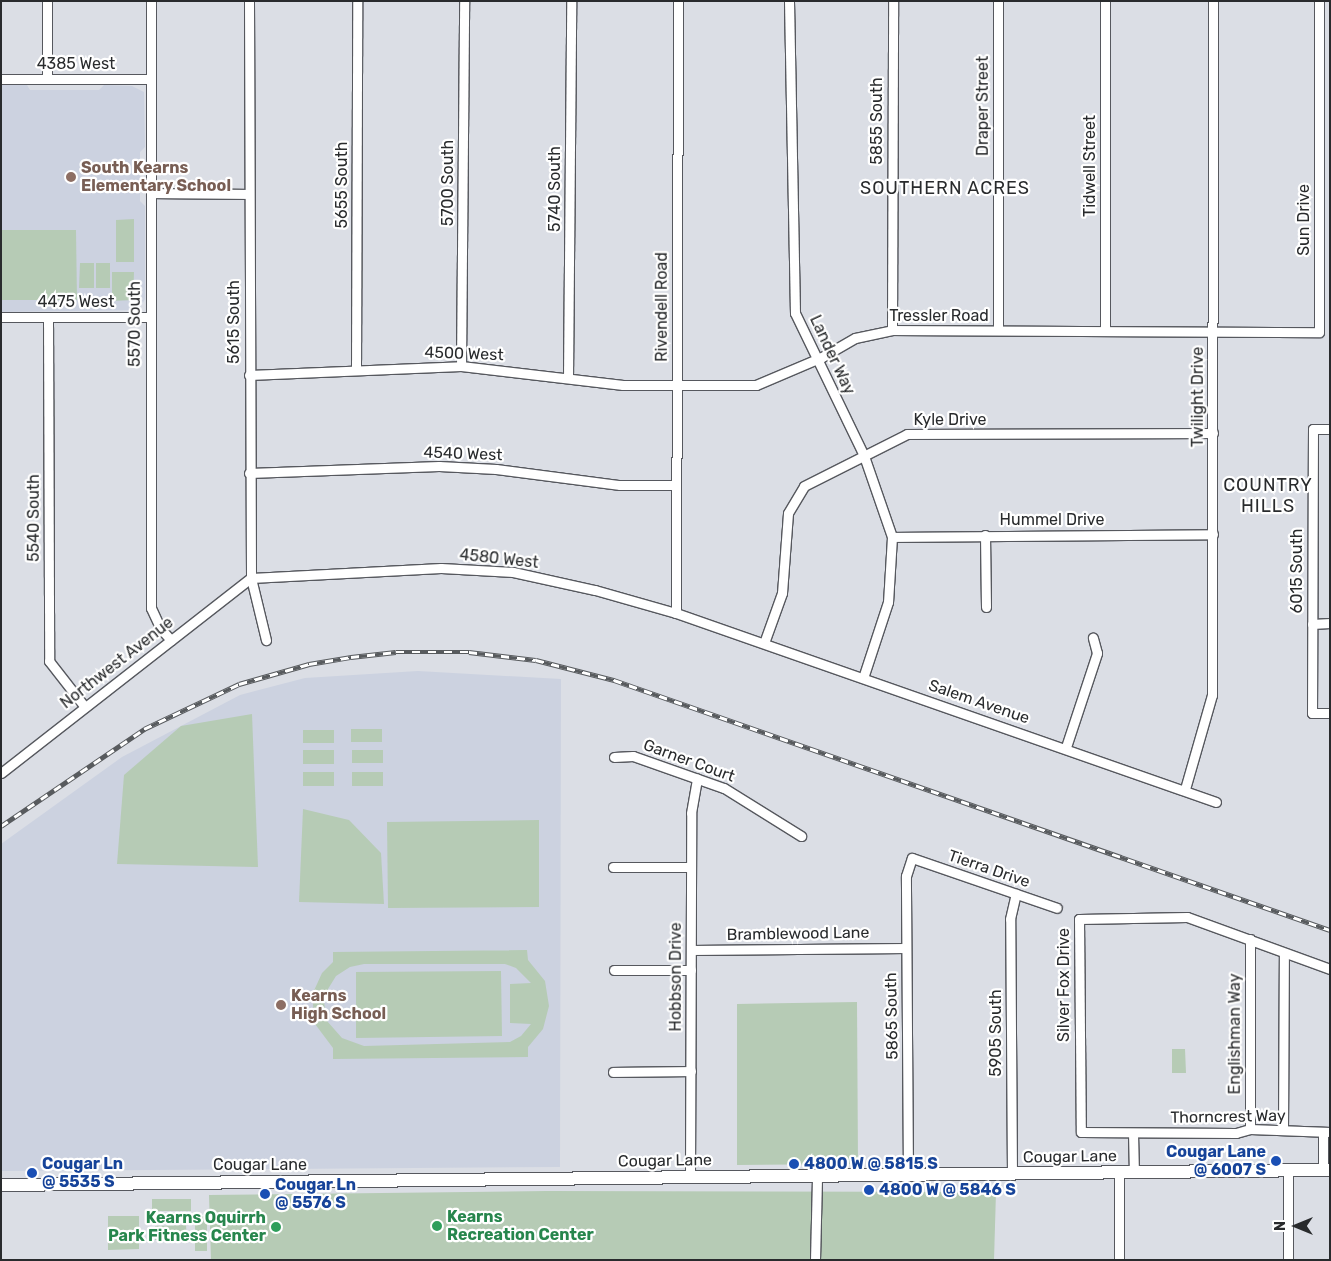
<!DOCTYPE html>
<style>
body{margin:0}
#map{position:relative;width:1331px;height:1261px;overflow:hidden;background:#dbdee5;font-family:Rubik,sans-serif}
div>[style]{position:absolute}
.built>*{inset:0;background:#ccd2e0}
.green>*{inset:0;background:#b6cbb5}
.roads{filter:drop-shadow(1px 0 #56585e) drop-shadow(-1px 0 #56585e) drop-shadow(0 1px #56585e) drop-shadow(0 -1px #56585e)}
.street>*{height:9px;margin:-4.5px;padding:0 4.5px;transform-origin:4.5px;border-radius:4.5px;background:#fff}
.secondary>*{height:12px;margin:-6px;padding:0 6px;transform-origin:6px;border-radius:6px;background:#fff}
.rail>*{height:4.5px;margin-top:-2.25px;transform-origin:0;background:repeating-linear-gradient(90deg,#fff 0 8px,#585b5e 0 16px);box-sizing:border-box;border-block:1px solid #585b5e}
.dots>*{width:14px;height:14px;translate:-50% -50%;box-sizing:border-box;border:2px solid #fff;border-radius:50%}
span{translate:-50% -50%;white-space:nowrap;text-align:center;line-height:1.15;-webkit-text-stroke:4.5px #fff;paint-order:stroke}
.street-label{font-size:16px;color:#292b2d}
.education-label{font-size:16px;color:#785e54;font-weight:700}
.left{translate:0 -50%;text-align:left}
.transit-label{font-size:16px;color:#164399;font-weight:700}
.right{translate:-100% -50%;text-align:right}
.leisure-label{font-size:16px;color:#27864d;font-weight:700}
.neighbourhood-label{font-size:18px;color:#292b2d;letter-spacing:1px}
.frame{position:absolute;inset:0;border:2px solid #292b2d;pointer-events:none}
.north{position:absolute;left:1271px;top:1201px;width:50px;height:50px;-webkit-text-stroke:4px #fff;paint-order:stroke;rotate:270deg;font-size:14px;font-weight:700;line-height:20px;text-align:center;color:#292b2d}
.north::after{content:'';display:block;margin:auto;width:18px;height:22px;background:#292b2d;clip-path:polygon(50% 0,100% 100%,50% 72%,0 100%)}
</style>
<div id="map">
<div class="built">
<i style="clip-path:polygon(1px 85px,27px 85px,30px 90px,99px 90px,104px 85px,132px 86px,144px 92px,145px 147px,140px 152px,140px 201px,145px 206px,145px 299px,139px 310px,1px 312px)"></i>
<i style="clip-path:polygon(418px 671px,561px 679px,560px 1167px,1px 1171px,1px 844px,122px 757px,240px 695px,305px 678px)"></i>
</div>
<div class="green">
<i style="clip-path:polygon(134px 219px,134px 262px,116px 262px,116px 220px)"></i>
<i style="clip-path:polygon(1px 230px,76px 230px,77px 300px,1px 300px)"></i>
<i style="clip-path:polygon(80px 263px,94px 263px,94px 288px,79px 288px)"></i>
<i style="clip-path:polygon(96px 263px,110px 263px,110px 288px,96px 288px)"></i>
<i style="clip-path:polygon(112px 272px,134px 272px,133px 300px,112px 301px)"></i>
<i style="clip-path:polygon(252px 714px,258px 867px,117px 864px,124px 775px,181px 726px)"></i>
<i style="clip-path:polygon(351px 729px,382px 729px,382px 742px,351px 742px)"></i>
<i style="clip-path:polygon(303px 730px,334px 730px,334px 743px,303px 743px)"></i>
<i style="clip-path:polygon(303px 750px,334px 750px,334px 764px,303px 764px)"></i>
<i style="clip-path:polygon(352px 750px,383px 750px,383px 763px,352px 763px)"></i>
<i style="clip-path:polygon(303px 772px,334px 772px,334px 786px,303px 786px)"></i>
<i style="clip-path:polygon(352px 772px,383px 772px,383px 786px,352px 786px)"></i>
<i style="clip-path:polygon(303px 809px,349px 820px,381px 853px,384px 904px,299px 902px)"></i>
<i style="clip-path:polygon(539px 820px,539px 907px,388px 908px,387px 822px)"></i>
<i style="clip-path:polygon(evenodd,527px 950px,528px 960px,545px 981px,549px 1006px,543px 1029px,528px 1047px,528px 1057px,333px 1059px,333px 1048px,315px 1024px,312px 995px,322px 973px,333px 962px,333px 952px,527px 950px,505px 964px,516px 968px,531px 983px,510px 984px,510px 1023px,531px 1024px,521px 1036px,510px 1042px,364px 1046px,342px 1038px,327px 1021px,324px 1002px,328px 989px,336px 976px,350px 967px,364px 964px,505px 964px)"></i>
<i style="clip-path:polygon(501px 971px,502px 1036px,356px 1038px,356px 972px)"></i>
<i style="clip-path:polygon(857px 1002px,858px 1164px,737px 1165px,737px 1004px)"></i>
<i style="clip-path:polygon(1172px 1049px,1185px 1049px,1186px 1073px,1172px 1073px)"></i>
<i style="clip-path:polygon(547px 1191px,996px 1192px,994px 1260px,211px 1260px,209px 1195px)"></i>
<i style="clip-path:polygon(152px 1199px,191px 1199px,191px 1211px,152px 1211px)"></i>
<i style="clip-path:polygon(108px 1216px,139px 1216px,139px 1230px,108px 1230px)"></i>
<i style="clip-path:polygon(195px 1216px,207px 1216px,207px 1251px,195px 1251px)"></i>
<i style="clip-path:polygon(186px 1225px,187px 1240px,155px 1240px,155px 1226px)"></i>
<i style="clip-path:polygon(108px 1235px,139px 1235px,139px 1249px,108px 1250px)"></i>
</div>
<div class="roads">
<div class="street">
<i style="left:151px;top:1px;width:607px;rotate:90deg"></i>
<i style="left:151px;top:608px;width:23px;rotate:65deg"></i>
<i style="left:161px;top:629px;width:15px;rotate:48deg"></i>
<i style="left:249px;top:1px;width:577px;rotate:89.8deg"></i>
<i style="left:251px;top:578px;width:64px;rotate:76.4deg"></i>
<i style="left:789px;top:1px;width:312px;rotate:88.9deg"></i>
<i style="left:795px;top:313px;width:159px;rotate:64.2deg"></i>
<i style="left:864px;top:456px;width:86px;rotate:70.9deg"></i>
<i style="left:892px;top:537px;width:65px;rotate:93.5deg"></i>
<i style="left:888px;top:602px;width:80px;rotate:108.2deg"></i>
<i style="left:998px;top:1px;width:329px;rotate:90deg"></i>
<i style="left:1px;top:79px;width:150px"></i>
<i style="left:47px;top:79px;width:78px;rotate:-90deg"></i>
<i style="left:151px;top:193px;width:98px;rotate:0.6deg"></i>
<i style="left:1px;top:317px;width:149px"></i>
<i style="left:48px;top:317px;width:344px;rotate:89.8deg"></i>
<i style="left:49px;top:661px;width:58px;rotate:52deg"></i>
<i style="left:892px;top:330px;width:329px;rotate:-89.8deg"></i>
<i style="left:1105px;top:331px;width:330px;rotate:-90deg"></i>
<i style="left:461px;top:366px;width:365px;rotate:-89.5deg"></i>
<i style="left:356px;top:369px;width:368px;rotate:-89.8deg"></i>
<i style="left:249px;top:375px;width:212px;rotate:-2.4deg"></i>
<i style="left:461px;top:366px;width:163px;rotate:6.7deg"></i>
<i style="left:623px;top:385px;width:133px"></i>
<i style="left:756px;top:385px;width:72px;rotate:-23deg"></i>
<i style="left:822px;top:357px;width:38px;rotate:-30deg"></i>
<i style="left:855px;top:338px;width:38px;rotate:-12deg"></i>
<i style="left:892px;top:330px;width:427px;rotate:0.3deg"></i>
<i style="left:1319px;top:332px;width:331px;rotate:-90deg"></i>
<i style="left:568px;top:377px;width:376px;rotate:-89.5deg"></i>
<i style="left:1330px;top:429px;width:17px;rotate:180deg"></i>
<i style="left:1313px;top:429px;width:284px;rotate:90.2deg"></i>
<i style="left:1312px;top:713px;width:18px"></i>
<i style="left:249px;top:473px;width:190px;rotate:-2.1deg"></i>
<i style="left:439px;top:466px;width:57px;rotate:3deg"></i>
<i style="left:496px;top:469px;width:125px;rotate:7.4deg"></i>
<i style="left:620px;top:485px;width:56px"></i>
<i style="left:985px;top:535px;width:72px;rotate:89.2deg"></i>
<i style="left:892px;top:537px;width:321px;rotate:-0.5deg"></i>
<i style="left:676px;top:613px;width:612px;rotate:-89.81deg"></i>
<i style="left:1312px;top:624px;width:18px;rotate:-3deg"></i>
<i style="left:764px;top:643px;width:53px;rotate:-70.2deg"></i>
<i style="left:782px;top:593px;width:80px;rotate:-85.7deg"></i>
<i style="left:788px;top:513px;width:31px;rotate:-59deg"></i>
<i style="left:804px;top:486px;width:115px;rotate:-26.8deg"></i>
<i style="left:907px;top:434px;width:306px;rotate:-0.2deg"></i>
<i style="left:1066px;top:747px;width:99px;rotate:-71.7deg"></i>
<i style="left:1097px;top:653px;width:16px;rotate:-105deg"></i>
<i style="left:614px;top:757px;width:19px;rotate:-3deg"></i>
<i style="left:633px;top:756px;width:96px;rotate:19.4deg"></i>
<i style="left:724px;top:788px;width:91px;rotate:31.9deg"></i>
<i style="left:1px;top:773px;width:317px;rotate:-38deg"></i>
<i style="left:251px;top:578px;width:190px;rotate:-3deg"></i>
<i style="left:441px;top:568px;width:72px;rotate:3.2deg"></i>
<i style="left:513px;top:572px;width:84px;rotate:12.4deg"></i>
<i style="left:595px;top:590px;width:84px;rotate:15.9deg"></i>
<i style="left:676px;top:613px;width:572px;rotate:19.29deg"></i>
<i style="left:1185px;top:789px;width:98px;rotate:-74deg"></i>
<i style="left:1212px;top:695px;width:694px;rotate:-89.92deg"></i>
<i style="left:613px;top:867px;width:78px"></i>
<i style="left:1250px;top:939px;width:190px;rotate:90deg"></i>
<i style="left:691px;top:950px;width:215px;rotate:-0.5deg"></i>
<i style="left:1330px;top:969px;width:152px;rotate:-160deg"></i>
<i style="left:1187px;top:917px;width:108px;rotate:178.9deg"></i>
<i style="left:1079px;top:919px;width:213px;rotate:89.5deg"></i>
<i style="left:1081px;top:1132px;width:155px;rotate:0.4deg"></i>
<i style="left:1236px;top:1133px;width:15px;rotate:-16deg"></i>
<i style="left:1250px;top:1129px;width:80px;rotate:2.1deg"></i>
<i style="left:614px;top:970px;width:77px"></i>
<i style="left:613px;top:1072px;width:78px;rotate:-0.7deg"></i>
<i style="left:1283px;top:1129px;width:176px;rotate:-89.7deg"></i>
<i style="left:1323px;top:1132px;width:38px;rotate:90deg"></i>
<i style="left:1133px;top:1133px;width:40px;rotate:88.6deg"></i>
<i style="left:1288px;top:1171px;width:89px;rotate:90deg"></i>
<i style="left:1012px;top:1174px;width:255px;rotate:-90.4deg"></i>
<i style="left:1010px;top:919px;width:26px;rotate:-77deg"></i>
<i style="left:908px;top:1175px;width:299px;rotate:-90.4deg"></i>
<i style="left:906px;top:876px;width:19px;rotate:-72deg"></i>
<i style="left:912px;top:858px;width:153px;rotate:19deg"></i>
<i style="left:690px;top:1177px;width:364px;rotate:-89.8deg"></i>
<i style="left:691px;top:813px;width:35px;rotate:-80deg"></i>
<i style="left:815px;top:1260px;width:84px;rotate:-88.6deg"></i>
<i style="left:1119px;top:1260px;width:87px;rotate:-90deg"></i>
</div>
<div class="secondary">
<i style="left:1px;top:1185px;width:1329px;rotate:-0.65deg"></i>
</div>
</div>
<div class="rail">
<i style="left:1px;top:826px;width:173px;rotate:-34.1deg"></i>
<i style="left:144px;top:729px;width:105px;rotate:-25.3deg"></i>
<i style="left:239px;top:684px;width:73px;rotate:-15.9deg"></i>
<i style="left:309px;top:664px;width:43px;rotate:-9.5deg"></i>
<i style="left:351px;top:657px;width:45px;rotate:-6.3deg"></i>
<i style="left:396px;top:652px;width:73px"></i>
<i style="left:469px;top:652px;width:67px;rotate:6.8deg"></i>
<i style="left:536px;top:660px;width:81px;rotate:14.4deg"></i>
<i style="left:614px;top:680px;width:758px;rotate:19.25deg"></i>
</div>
<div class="dots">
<i style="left:71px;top:177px;background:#8d6e63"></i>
<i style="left:281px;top:1005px;background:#8d6e63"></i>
<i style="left:1276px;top:1161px;background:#1a4fb4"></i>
<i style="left:794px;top:1164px;background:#1a4fb4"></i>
<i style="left:32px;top:1173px;background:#1a4fb4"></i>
<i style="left:869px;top:1190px;background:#1a4fb4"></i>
<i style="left:265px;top:1194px;background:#1a4fb4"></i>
<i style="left:437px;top:1226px;background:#2e9e5b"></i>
<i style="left:276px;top:1227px;background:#2e9e5b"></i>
</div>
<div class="street-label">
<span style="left:76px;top:64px">4385 West</span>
<span style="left:983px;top:106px;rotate:-90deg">Draper Street</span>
<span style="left:877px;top:121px;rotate:-90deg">5855 South</span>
<span style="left:1090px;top:166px;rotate:-90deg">Tidwell Street</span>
<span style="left:448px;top:183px;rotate:-90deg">5700 South</span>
<span style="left:342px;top:185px;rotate:-90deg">5655 South</span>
<span style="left:555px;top:189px;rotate:-90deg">5740 South</span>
<span style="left:1304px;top:220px;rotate:-90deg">Sun Drive</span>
<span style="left:76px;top:302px">4475 West</span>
<span style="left:662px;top:307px;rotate:-90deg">Rivendell Road</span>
<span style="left:939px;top:316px">Tressler Road</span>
<span style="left:234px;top:322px;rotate:-90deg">5615 South</span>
<span style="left:135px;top:324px;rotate:-90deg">5570 South</span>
<span style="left:464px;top:354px;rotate:2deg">4500 West</span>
<span style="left:832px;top:355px;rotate:65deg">Lander Way</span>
<span style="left:1198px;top:397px;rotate:-90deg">Twilight Drive</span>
<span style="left:950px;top:420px">Kyle Drive</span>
<span style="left:463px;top:454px;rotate:2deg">4540 West</span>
<span style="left:34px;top:518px;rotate:-90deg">5540 South</span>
<span style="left:1052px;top:520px">Hummel Drive</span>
<span style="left:499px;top:559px;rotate:6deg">4580 West</span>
<span style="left:1297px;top:571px;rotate:-90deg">6015 South</span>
<span style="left:117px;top:663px;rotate:-38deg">Northwest Avenue</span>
<span style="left:979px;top:702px;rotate:19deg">Salem Avenue</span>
<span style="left:689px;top:761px;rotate:20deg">Garner Court</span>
<span style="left:989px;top:869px;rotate:19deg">Tierra Drive</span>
<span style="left:798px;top:934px;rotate:-1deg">Bramblewood Lane</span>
<span style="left:676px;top:977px;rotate:-90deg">Hobbson Drive</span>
<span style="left:1064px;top:985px;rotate:-90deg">Silver Fox Drive</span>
<span style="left:892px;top:1016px;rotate:-91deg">5865 South</span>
<span style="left:996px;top:1033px;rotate:-90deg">5905 South</span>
<span style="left:1235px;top:1034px;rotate:-90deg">Englishman Way</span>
<span style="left:1228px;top:1117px;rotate:-1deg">Thorncrest Way</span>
<span style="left:1070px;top:1157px;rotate:-1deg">Cougar Lane</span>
<span style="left:665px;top:1161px;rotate:-1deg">Cougar Lane</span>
<span style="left:260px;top:1165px">Cougar Lane</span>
</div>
<div class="education-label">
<span class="left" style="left:81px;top:177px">South Kearns<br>Elementary School</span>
<span class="left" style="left:291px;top:1005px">Kearns<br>High School</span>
</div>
<div class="transit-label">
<span class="right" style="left:1266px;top:1161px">Cougar Lane<br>@ 6007 S</span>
<span class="left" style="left:42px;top:1173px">Cougar Ln<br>@ 5535 S</span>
<span class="left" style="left:804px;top:1164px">4800 W @ 5815 S</span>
<span class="left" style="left:275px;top:1194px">Cougar Ln<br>@ 5576 S</span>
<span class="left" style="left:879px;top:1190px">4800 W @ 5846 S</span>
</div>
<div class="leisure-label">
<span class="left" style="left:447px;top:1226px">Kearns<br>Recreation Center</span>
<span class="right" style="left:266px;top:1227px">Kearns Oquirrh<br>Park Fitness Center</span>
</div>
<div class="neighbourhood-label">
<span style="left:945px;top:188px">SOUTHERN ACRES</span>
<span style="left:1268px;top:496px">COUNTRY<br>HILLS</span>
</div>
<div class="frame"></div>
<div class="north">N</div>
</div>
